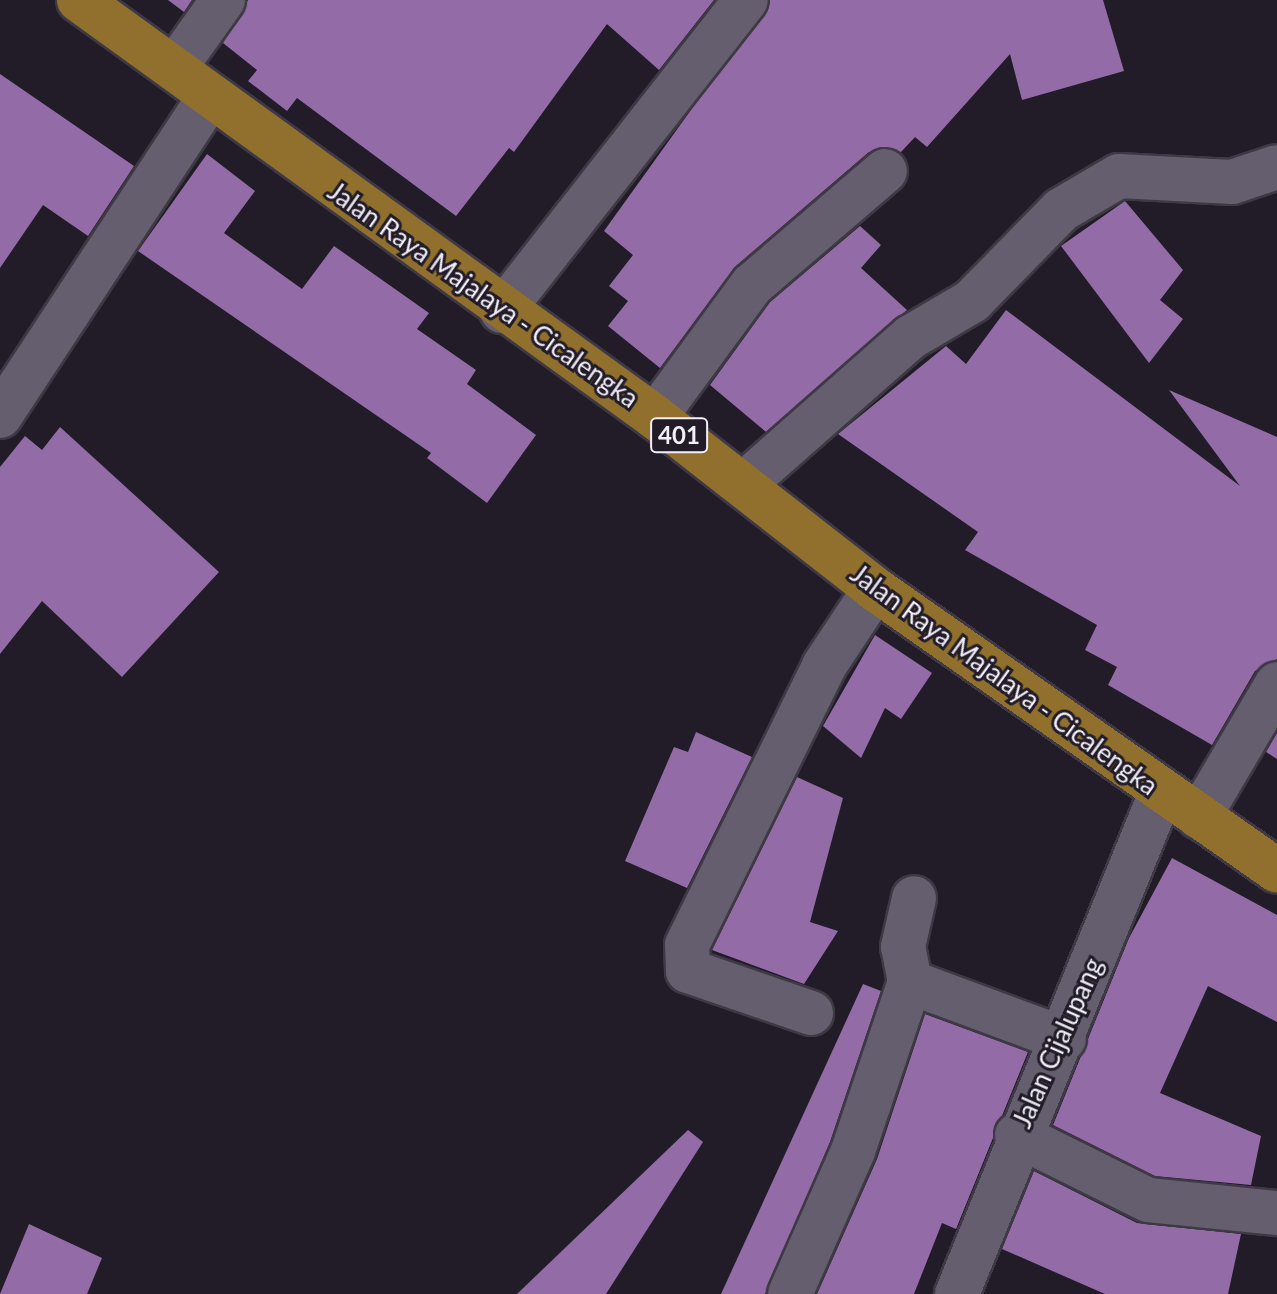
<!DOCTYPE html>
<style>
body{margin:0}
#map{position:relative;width:1277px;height:1294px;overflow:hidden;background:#211c28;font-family:Lato,sans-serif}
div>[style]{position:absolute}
.building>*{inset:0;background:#926ba7}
.roads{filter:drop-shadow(2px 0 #3e3944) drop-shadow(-2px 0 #3e3944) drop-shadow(0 2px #3e3944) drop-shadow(0 -2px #3e3944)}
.minor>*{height:44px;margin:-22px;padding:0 22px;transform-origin:22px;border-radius:22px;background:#655e6e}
.major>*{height:44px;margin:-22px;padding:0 22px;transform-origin:22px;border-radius:22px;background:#90702c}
span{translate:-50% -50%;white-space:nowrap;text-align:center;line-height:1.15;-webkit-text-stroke:6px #211c28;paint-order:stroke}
.shield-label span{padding:2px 6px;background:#211c28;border:2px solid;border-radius:6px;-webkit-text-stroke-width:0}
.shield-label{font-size:24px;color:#f2eff8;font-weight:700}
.street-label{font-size:26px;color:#f2eff8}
</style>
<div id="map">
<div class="building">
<i style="clip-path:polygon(168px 0,192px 0,184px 12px)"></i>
<i style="clip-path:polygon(248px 0,714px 0,659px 70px,607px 24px,514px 152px,509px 148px,456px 216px,297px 98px,287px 111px,248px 81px,257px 70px,223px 43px)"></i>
<i style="clip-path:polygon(770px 0,1103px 0,1124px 71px,1022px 100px,1010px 54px,927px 147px,915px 137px,901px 152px,869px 152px,736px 266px,660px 368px,608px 326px,628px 301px,609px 286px,633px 255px,604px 231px)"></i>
<i style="clip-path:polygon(0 74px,134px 166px,88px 236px,43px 205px,0 268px)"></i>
<i style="clip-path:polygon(207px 154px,255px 191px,224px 233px,302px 289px,334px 246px,429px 313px,417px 329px,476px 370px,467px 384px,536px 435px,487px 503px,427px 458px,431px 453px,138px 251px)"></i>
<i style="clip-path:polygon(1125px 201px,1183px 270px,1160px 300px,1183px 319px,1149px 363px,1061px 246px)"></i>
<i style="clip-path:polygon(860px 226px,881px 245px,861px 268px,907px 310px,766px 432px,710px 385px,770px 302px)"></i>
<i style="clip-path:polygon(1006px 310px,1240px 486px,1169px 390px,1277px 437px,1277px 659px,1255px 671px,1212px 745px,1108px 685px,1117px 667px,1085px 650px,1097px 625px,965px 550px,978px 532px,838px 434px,946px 346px,966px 364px)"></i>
<i style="clip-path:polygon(60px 427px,219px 572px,122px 677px,42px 601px,0 654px,0 467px,25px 436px,42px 450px)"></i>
<i style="clip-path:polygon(875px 635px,932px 673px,901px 719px,885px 708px,861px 758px,823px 726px)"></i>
<i style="clip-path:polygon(696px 732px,752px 757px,687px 888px,625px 861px,674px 747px,688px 752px)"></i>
<i style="clip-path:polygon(1277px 733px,1277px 759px,1266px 752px)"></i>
<i style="clip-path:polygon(797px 777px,843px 798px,810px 922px,838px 931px,804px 984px,712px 950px)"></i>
<i style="clip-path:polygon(1172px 858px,1277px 915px,1277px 1022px,1208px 986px,1160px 1093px,1261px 1136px,1251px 1185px,1155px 1176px,1053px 1125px,1129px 938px)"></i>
<i style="clip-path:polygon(863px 984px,881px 991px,830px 1142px,765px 1294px,721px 1294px)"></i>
<i style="clip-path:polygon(925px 1014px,1028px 1052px,956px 1229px,942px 1223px,914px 1294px,817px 1294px,877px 1159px)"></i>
<i style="clip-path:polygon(688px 1130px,703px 1142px,606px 1294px,517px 1294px)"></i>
<i style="clip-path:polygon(1034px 1171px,1137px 1223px,1241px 1234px,1228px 1294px,1105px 1294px,1002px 1249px)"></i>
<i style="clip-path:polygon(29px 1224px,102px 1258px,87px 1294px,0 1294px)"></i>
</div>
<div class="roads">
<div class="minor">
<i style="left:176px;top:66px;width:81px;rotate:-54.5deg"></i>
<i style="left:502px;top:311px;width:395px;rotate:-51.9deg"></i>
<i style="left:0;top:416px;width:379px;rotate:-56.7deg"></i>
<i style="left:655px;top:417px;width:164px;rotate:-53.7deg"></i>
<i style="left:752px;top:285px;width:175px;rotate:-40.6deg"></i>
<i style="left:744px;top:484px;width:222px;rotate:-41.4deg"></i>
<i style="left:911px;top:337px;width:71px;rotate:-30.5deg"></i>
<i style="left:972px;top:301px;width:127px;rotate:-45.6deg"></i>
<i style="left:1061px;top:210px;width:67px;rotate:-30.4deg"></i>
<i style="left:1119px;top:176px;width:113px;rotate:3deg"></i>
<i style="left:1232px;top:182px;width:47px;rotate:-18.4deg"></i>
<i style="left:1199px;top:817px;width:154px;rotate:-59.6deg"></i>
<i style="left:910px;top:982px;width:164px;rotate:20.3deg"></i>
<i style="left:811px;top:1013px;width:130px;rotate:-161.1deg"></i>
<i style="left:688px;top:971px;width:26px;rotate:-92deg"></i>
<i style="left:687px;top:945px;width:311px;rotate:-63.8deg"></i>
<i style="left:824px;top:666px;width:92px;rotate:-56.5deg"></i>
<i style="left:1017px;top:1135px;width:146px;rotate:26.4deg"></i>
<i style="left:1148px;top:1200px;width:130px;rotate:5.8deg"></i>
<i style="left:790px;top:1294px;width:156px;rotate:-66.2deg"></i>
<i style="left:853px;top:1151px;width:178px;rotate:-71.4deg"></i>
<i style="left:910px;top:982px;width:36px;rotate:-101deg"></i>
<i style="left:903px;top:947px;width:50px;rotate:-77.3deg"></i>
<i style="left:957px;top:1294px;width:541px;rotate:-67.84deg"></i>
</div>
<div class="major">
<i style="left:79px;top:0;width:711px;rotate:35.9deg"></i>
<i style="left:655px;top:417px;width:279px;rotate:38deg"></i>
<i style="left:875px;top:589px;width:491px;rotate:35deg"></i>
</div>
</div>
<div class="shield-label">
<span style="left:679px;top:435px">401</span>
</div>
<div class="street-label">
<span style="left:483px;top:295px;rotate:35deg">Jalan Raya Majalaya - Cicalengka</span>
<span style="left:1004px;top:680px;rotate:36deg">Jalan Raya Majalaya - Cicalengka</span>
<span style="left:1058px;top:1043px;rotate:-66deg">Jalan Cijalupang</span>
</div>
</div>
